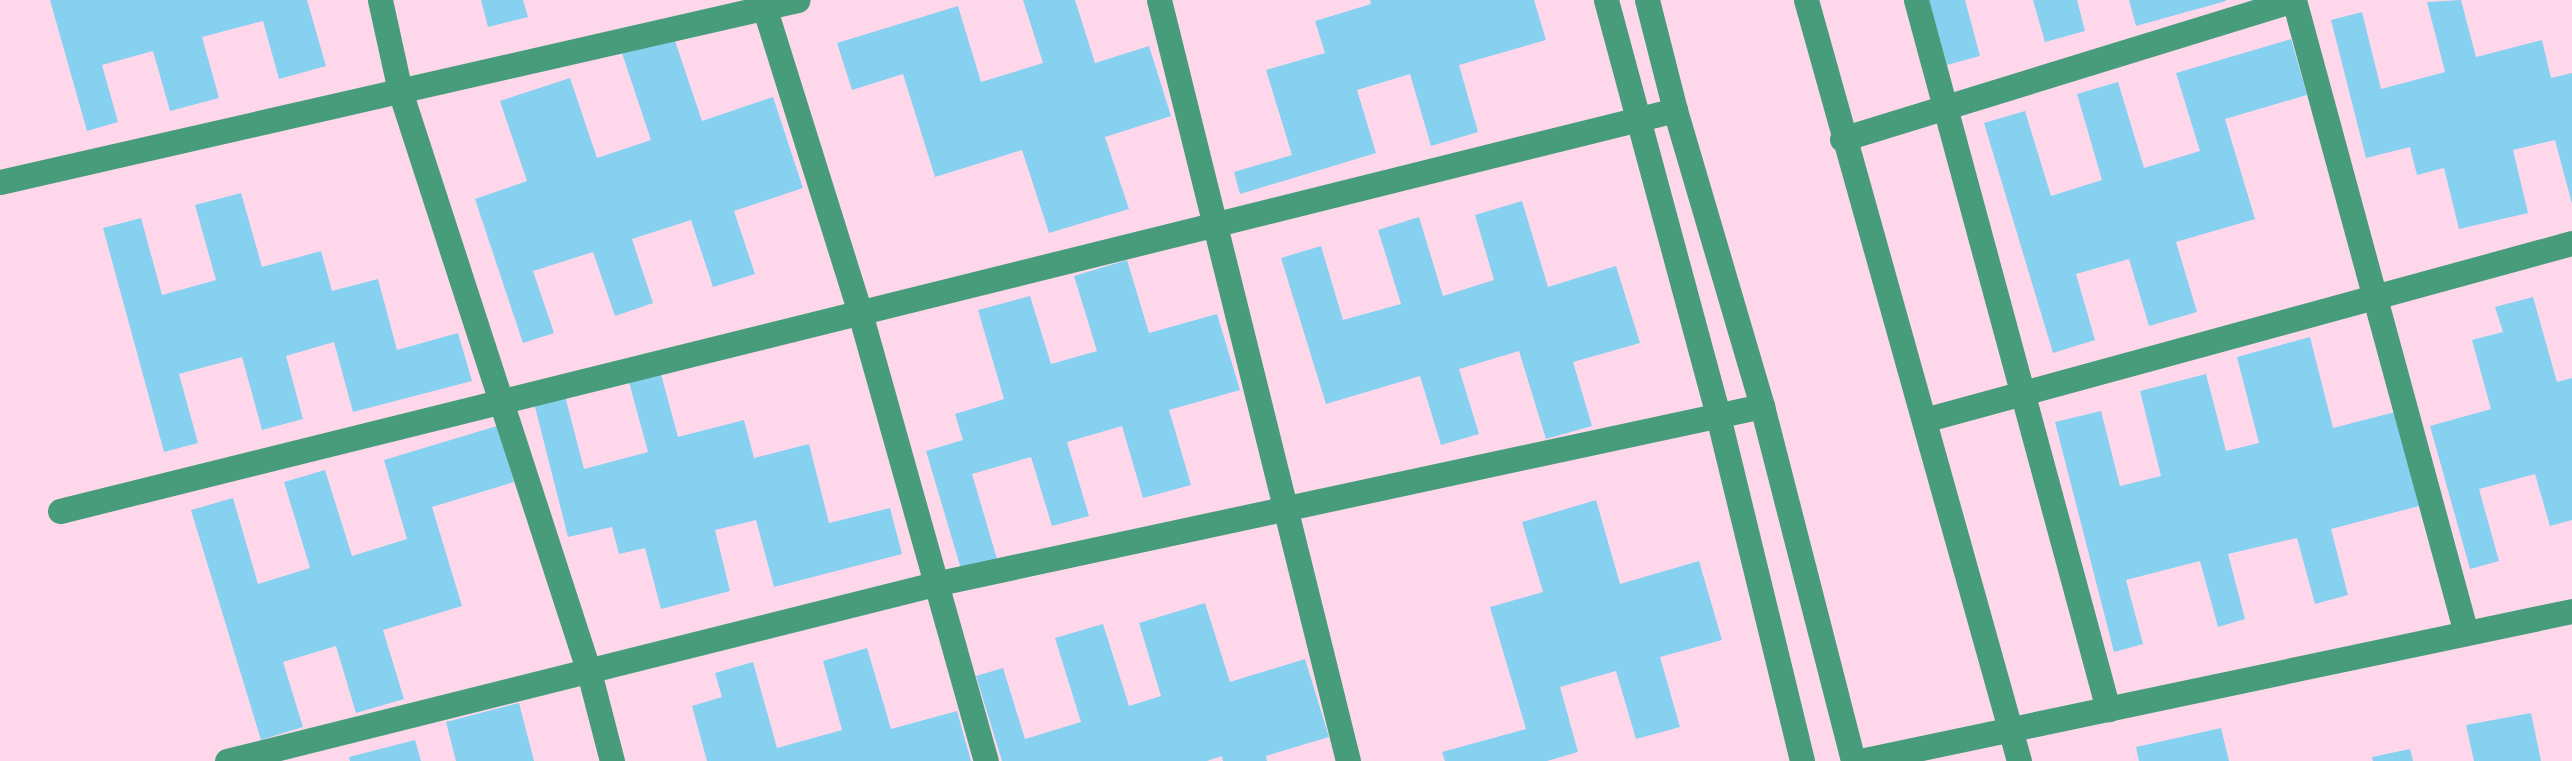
<!DOCTYPE html>
<style>
body{margin:0}
#map{position:relative;width:2572px;height:761px;overflow:hidden;background:#ffd7eb;font-family:Karla,sans-serif}
div>[style]{position:absolute}
.building>*{inset:0;background:#87d1f0}
.minor>*{height:25px;margin:-12.5px;padding:0 12.5px;transform-origin:12.5px;border-radius:12.5px;background:#479c7c}
span{translate:-50% -50%;white-space:nowrap;text-align:center;line-height:1.15;-webkit-text-stroke:10px #faedf3;paint-order:stroke}
</style>
<div id="map">
<div class="building">
<i style="clip-path:polygon(50px 0,307px 0,326px 66px,279px 79px,263px 21px,202px 37px,219px 98px,170px 111px,153px 51px,102px 65px,118px 122px,87px 131px)"></i>
<i style="clip-path:polygon(481px 0,523px 0,528px 17px,488px 27px)"></i>
<i style="clip-path:polygon(1023px 0,1075px 0,1095px 63px,1149px 46px,1171px 116px,1105px 137px,1129px 209px,1049px 233px,1022px 150px,935px 177px,903px 74px,852px 90px,837px 43px,958px 6px,981px 82px,1043px 63px)"></i>
<i style="clip-path:polygon(1370px 0,1534px 0,1546px 40px,1459px 65px,1478px 132px,1431px 146px,1410px 74px,1357px 90px,1376px 153px,1240px 194px,1234px 172px,1292px 155px,1266px 70px,1325px 53px,1315px 21px,1371px 4px)"></i>
<i style="clip-path:polygon(1929px 0,1965px 0,1980px 56px,1947px 65px)"></i>
<i style="clip-path:polygon(2033px 0,2077px 0,2085px 31px,2045px 42px)"></i>
<i style="clip-path:polygon(2129px 0,2226px 0,2226px 1px,2136px 26px)"></i>
<i style="clip-path:polygon(2461px 0,2476px 57px,2542px 40px,2551px 78px,2572px 73px,2572px 204px,2555px 140px,2513px 150px,2528px 213px,2459px 229px,2444px 168px,2417px 175px,2410px 147px,2366px 158px,2331px 20px,2362px 12px,2381px 89px,2445px 72px,2427px 2px)"></i>
<i style="clip-path:polygon(673px 35px,702px 121px,773px 97px,803px 188px,734px 211px,755px 274px,713px 287px,691px 220px,632px 239px,653px 303px,615px 316px,593px 252px,533px 271px,554px 333px,523px 343px,475px 199px,527px 181px,500px 101px,570px 78px,597px 158px,651px 140px,622px 53px)"></i>
<i style="clip-path:polygon(2291px 39px,2307px 95px,2225px 119px,2255px 219px,2176px 242px,2197px 312px,2149px 326px,2129px 259px,2076px 274px,2095px 340px,2053px 353px,1984px 123px,2025px 111px,2051px 196px,2102px 180px,2077px 94px,2118px 82px,2144px 168px,2200px 151px,2176px 73px)"></i>
<i style="clip-path:polygon(241px 193px,262px 267px,321px 251px,332px 291px,378px 279px,397px 350px,458px 333px,472px 381px,353px 412px,334px 342px,286px 356px,303px 419px,262px 430px,242px 357px,179px 374px,198px 443px,164px 452px,103px 228px,141px 218px,162px 295px,216px 280px,195px 205px)"></i>
<i style="clip-path:polygon(1522px 201px,1548px 287px,1616px 266px,1640px 343px,1573px 362px,1592px 426px,1546px 439px,1519px 351px,1459px 369px,1479px 434px,1441px 445px,1420px 376px,1326px 404px,1281px 258px,1321px 246px,1343px 320px,1401px 304px,1378px 230px,1419px 217px,1443px 296px,1494px 280px,1475px 215px)"></i>
<i style="clip-path:polygon(1127px 260px,1149px 333px,1217px 314px,1240px 390px,1169px 410px,1191px 485px,1143px 498px,1122px 426px,1067px 442px,1089px 516px,1052px 526px,1031px 457px,972px 474px,997px 559px,961px 569px,926px 451px,963px 440px,955px 414px,1004px 399px,978px 310px,1030px 296px,1051px 364px,1097px 351px,1074px 276px)"></i>
<i style="clip-path:polygon(2533px 297px,2557px 382px,2572px 378px,2572px 520px,2550px 526px,2535px 474px,2479px 489px,2499px 561px,2470px 569px,2430px 426px,2491px 409px,2472px 340px,2503px 332px,2495px 307px)"></i>
<i style="clip-path:polygon(2310px 337px,2333px 428px,2395px 412px,2419px 506px,2331px 529px,2348px 595px,2315px 604px,2297px 538px,2228px 554px,2245px 619px,2218px 627px,2200px 561px,2126px 580px,2143px 644px,2114px 652px,2055px 422px,2101px 411px,2120px 486px,2161px 476px,2140px 391px,2206px 374px,2226px 451px,2259px 443px,2237px 357px)"></i>
<i style="clip-path:polygon(661px 374px,678px 437px,744px 420px,754px 458px,809px 444px,829px 523px,890px 508px,902px 554px,774px 587px,756px 520px,715px 530px,730px 591px,661px 609px,645px 548px,619px 554px,612px 527px,568px 537px,533px 399px,564px 392px,584px 469px,648px 452px,629px 382px)"></i>
<i style="clip-path:polygon(497px 426px,514px 482px,432px 507px,462px 606px,383px 630px,404px 699px,356px 713px,336px 646px,283px 662px,303px 727px,261px 740px,191px 510px,233px 498px,258px 584px,310px 568px,284px 482px,325px 470px,352px 556px,407px 539px,384px 460px)"></i>
<i style="clip-path:polygon(1596px 500px,1620px 584px,1699px 561px,1722px 640px,1660px 657px,1680px 727px,1636px 739px,1616px 671px,1560px 687px,1578px 752px,1547px 761px,1445px 761px,1442px 752px,1526px 729px,1490px 607px,1543px 592px,1522px 522px)"></i>
<i style="clip-path:polygon(1205px 603px,1230px 682px,1305px 659px,1329px 737px,1266px 756px,1267px 761px,1223px 761px,1222px 756px,1207px 761px,1002px 761px,976px 676px,1003px 668px,1025px 739px,1081px 722px,1055px 638px,1103px 624px,1129px 706px,1161px 696px,1139px 623px)"></i>
<i style="clip-path:polygon(867px 648px,891px 729px,957px 711px,971px 761px,707px 761px,692px 706px,722px 697px,715px 673px,753px 662px,777px 748px,842px 730px,823px 661px)"></i>
<i style="clip-path:polygon(519px 703px,534px 761px,456px 761px,446px 722px)"></i>
<i style="clip-path:polygon(2531px 713px,2541px 761px,2474px 761px,2466px 725px)"></i>
<i style="clip-path:polygon(2221px 728px,2229px 761px,2139px 761px,2136px 747px)"></i>
<i style="clip-path:polygon(415px 740px,421px 761px,350px 761px,349px 757px)"></i>
<i style="clip-path:polygon(2410px 749px,2413px 761px,2373px 761px,2372px 757px)"></i>
</div>
<div class="minor">
<i style="left:380px;top:0;width:93px;rotate:77.6deg"></i>
<i style="left:400px;top:91px;width:611px;rotate:71.98deg"></i>
<i style="left:589px;top:672px;width:92px;rotate:75.5deg"></i>
<i style="left:762px;top:0;width:328px;rotate:72.6deg"></i>
<i style="left:860px;top:313px;width:465px;rotate:74.3deg"></i>
<i style="left:1159px;top:0;width:784px;rotate:76.05deg"></i>
<i style="left:1606px;top:0;width:431px;rotate:74.9deg"></i>
<i style="left:1718px;top:416px;width:355px;rotate:76.3deg"></i>
<i style="left:1647px;top:0;width:114px;rotate:75.7deg"></i>
<i style="left:1675px;top:110px;width:309px;rotate:73.6deg"></i>
<i style="left:1762px;top:406px;width:366px;rotate:75.6deg"></i>
<i style="left:1806px;top:0;width:790px;rotate:74.36deg"></i>
<i style="left:1916px;top:0;width:735px;rotate:74.85deg"></i>
<i style="left:2294px;top:0;width:656px;rotate:74.8deg"></i>
<i style="left:1842px;top:139px;width:472px;rotate:-17.1deg"></i>
<i style="left:0;top:182px;width:818px;rotate:-12.85deg"></i>
<i style="left:1924px;top:420px;width:672px;rotate:-15.28deg"></i>
<i style="left:60px;top:511px;width:1664px;rotate:-13.94deg"></i>
<i style="left:227px;top:761px;width:734px;rotate:-14.04deg"></i>
<i style="left:939px;top:583px;width:842px;rotate:-12.14deg"></i>
<i style="left:1860px;top:761px;width:728px;rotate:-11.9deg"></i>
</div>
</div>
